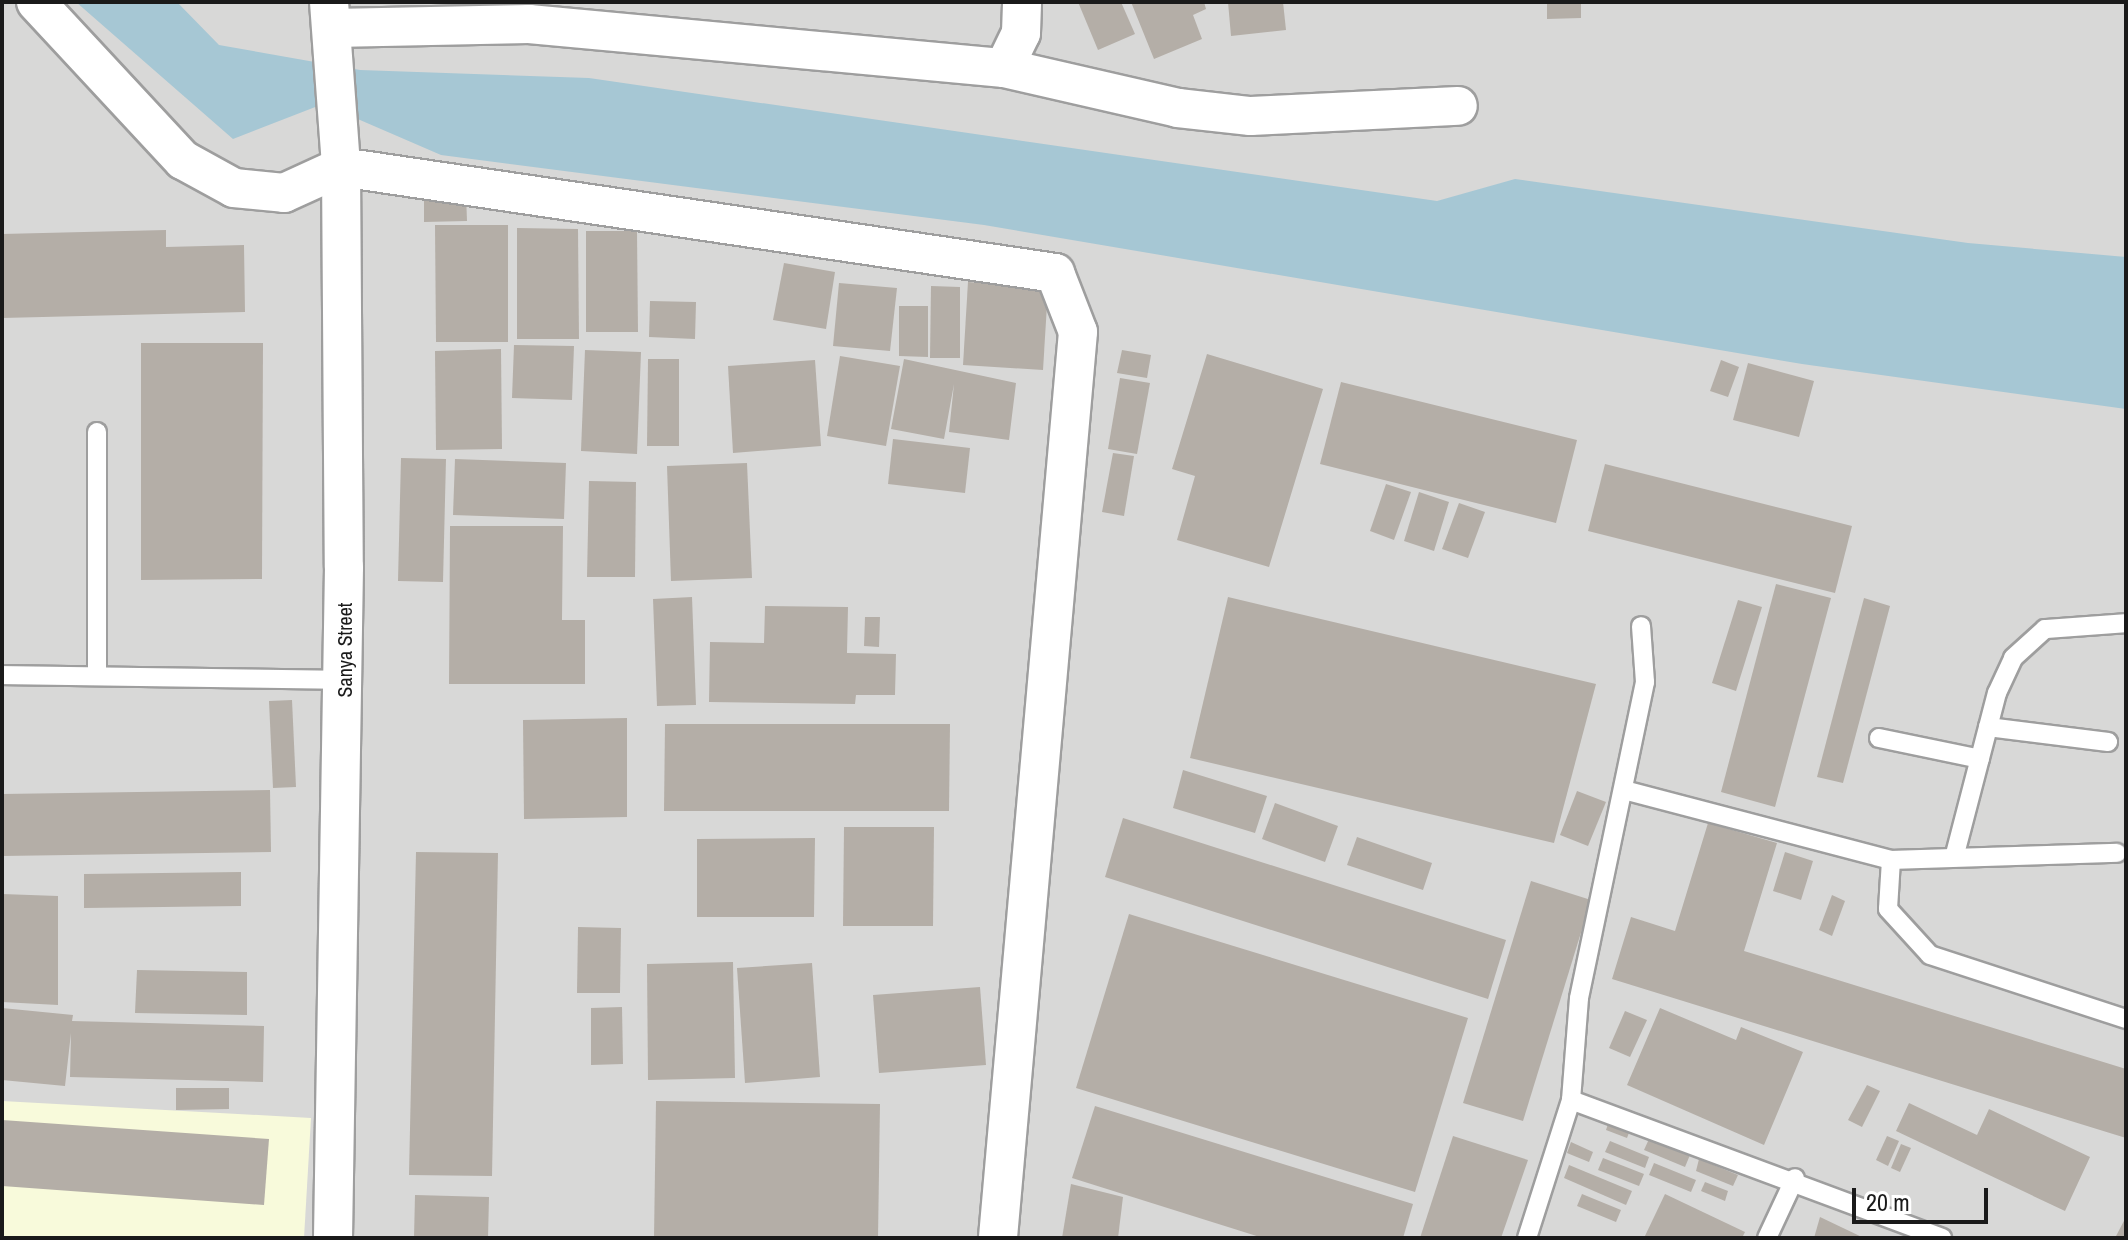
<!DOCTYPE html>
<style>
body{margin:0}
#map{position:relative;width:2128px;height:1240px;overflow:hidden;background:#ebe8e1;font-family:"Archivo Narrow",sans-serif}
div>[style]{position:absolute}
.residential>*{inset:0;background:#d8d8d7}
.education>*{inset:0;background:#f8fadb}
.water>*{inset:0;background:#a6c7d4}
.building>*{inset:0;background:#b4aea7}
.roads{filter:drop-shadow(2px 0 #9e9e9e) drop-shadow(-2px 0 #9e9e9e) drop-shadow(0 2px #9e9e9e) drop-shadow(0 -2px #9e9e9e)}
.service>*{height:18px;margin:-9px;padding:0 9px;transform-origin:9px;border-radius:9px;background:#fff}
.minor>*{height:38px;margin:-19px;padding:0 19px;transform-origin:19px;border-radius:19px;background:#fff}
span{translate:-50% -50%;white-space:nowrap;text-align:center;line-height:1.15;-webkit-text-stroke:6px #fff;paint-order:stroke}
.street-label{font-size:20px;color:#1a1a1a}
.frame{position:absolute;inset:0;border:4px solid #1a1a1a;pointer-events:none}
.scale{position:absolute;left:1852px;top:1188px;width:136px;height:36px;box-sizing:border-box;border:4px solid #1a1a1a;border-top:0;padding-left:10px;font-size:24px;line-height:28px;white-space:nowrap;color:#1a1a1a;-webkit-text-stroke:6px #fff;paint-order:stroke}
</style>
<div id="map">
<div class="residential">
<i style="clip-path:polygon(2px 2px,2126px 2px,2126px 1238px,2px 1238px)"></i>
</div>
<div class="education">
<i style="clip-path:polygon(2px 1101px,311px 1118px,304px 1238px,2px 1238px)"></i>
</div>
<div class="water">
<i style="clip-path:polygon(76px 2px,177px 2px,219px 45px,360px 70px,589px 78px,1437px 201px,1515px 179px,1968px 243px,2126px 257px,2126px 409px,1802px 364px,984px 225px,441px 155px,323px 104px,233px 139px)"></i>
</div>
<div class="building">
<i style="clip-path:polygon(1078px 2px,1121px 2px,1135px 34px,1098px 50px)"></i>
<i style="clip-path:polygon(1131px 2px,1204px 2px,1206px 9px,1193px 15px,1202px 39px,1154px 59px)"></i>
<i style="clip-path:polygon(1228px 2px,1283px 2px,1286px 30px,1231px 36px)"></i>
<i style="clip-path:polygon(1547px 2px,1581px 2px,1581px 18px,1547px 19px)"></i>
<i style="clip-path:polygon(466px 194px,467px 221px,424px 222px,424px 196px)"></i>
<i style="clip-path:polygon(435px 225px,508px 225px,508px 342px,436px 342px)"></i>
<i style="clip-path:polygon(517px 228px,578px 229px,579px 339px,517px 339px)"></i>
<i style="clip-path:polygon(166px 230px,166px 247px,244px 245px,245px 312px,2px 318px,2px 234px)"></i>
<i style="clip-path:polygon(586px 231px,637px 231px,638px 332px,586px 332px)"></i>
<i style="clip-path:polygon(784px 263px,835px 272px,826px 329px,773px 320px)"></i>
<i style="clip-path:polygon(968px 282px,1048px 288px,1043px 370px,963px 365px)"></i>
<i style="clip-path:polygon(839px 283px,897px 288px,890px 351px,833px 346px)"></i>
<i style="clip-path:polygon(931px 286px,960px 287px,960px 358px,930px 358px)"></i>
<i style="clip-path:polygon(650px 301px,696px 302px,695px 339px,649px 337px)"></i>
<i style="clip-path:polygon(899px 306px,928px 306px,928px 357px,899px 356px)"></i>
<i style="clip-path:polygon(141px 343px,263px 343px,262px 579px,141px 580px)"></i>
<i style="clip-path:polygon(514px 345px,574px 346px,572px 400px,512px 398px)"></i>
<i style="clip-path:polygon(501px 349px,502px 449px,436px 450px,435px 351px)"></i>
<i style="clip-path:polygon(585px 350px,641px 352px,637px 454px,581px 451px)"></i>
<i style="clip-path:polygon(1122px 350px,1151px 355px,1147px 378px,1117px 373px)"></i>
<i style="clip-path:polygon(1207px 354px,1323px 389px,1269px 567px,1177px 540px,1195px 476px,1172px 469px)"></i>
<i style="clip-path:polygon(840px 356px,900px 366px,886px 446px,827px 436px)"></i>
<i style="clip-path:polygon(648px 359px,679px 359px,679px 446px,647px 446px)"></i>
<i style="clip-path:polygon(904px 359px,1016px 383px,1009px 440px,949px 432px,954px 384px,944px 439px,891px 429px)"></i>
<i style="clip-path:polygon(815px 360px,821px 446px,733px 453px,728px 366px)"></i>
<i style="clip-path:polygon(1721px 360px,1739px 367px,1728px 397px,1710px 391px)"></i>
<i style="clip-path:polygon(1748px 363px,1814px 381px,1799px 437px,1733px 420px)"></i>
<i style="clip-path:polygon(1120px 378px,1150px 383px,1137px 454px,1108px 449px)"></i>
<i style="clip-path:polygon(1341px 382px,1577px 440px,1556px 523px,1320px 464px)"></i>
<i style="clip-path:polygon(893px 439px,970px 448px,965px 493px,888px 484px)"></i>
<i style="clip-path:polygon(1113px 453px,1134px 456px,1124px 516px,1102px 512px)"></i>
<i style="clip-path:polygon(401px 458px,446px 459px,443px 582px,398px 581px)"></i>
<i style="clip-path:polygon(455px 459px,566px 463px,564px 519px,453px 515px)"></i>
<i style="clip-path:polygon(747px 463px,752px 578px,671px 581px,667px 466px)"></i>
<i style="clip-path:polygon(1605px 464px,1852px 526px,1835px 593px,1588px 531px)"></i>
<i style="clip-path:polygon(589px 481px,636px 482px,635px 577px,587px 577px)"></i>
<i style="clip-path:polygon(1386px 484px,1411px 492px,1394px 540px,1370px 531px)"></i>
<i style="clip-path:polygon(1419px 492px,1449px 502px,1434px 551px,1404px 541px)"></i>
<i style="clip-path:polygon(1459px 503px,1485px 512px,1468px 558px,1442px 549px)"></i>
<i style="clip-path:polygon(450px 526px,563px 526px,562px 620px,585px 620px,585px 684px,449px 684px)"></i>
<i style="clip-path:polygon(1776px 584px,1831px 598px,1775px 807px,1721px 792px)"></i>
<i style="clip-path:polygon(692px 597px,696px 705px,657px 706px,653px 599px)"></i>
<i style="clip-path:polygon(1228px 597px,1596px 684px,1554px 843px,1190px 758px)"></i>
<i style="clip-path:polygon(1864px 598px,1890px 606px,1843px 783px,1817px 777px)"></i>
<i style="clip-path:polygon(1738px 600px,1762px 607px,1736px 691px,1712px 683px)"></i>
<i style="clip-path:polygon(765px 606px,848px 607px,847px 653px,896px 654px,895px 695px,856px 695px,855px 704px,709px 702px,710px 642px,764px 643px)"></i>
<i style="clip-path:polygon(865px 617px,880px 617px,879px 647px,864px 646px)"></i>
<i style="clip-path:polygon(292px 700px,296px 787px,273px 788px,269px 701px)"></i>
<i style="clip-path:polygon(627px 718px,627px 817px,524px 819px,523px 720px)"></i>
<i style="clip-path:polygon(665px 724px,950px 724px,949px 811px,664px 811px)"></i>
<i style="clip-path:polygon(1183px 770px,1267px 796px,1255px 833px,1173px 808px)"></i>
<i style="clip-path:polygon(270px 790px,271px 852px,2px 856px,2px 794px)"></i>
<i style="clip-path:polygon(1577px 791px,1606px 802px,1588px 846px,1560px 835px)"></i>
<i style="clip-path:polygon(1275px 803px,1338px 826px,1325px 862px,1262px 839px)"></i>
<i style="clip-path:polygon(1123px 818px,1506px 940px,1488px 999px,1105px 877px)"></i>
<i style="clip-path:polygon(1708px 823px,1777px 843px,1744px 951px,2126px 1069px,2126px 1138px,1612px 979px,1631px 917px,1675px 931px)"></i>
<i style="clip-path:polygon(844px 827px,934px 827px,933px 926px,843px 926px)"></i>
<i style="clip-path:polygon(1357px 837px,1432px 863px,1423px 890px,1347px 865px)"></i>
<i style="clip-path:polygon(815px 838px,814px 917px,697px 917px,697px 839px)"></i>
<i style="clip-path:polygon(416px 852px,498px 853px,492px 1176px,409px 1175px)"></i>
<i style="clip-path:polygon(1785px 852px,1813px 861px,1801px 900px,1773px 891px)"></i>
<i style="clip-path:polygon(241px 872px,241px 906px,84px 908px,84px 874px)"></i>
<i style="clip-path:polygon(1531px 881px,1591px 900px,1523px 1121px,1463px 1103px)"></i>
<i style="clip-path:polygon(2px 894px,58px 896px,58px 1005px,2px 1002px)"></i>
<i style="clip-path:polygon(1832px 895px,1845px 901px,1832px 936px,1819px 930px)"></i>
<i style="clip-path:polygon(1129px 914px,1468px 1018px,1415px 1192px,1076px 1088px)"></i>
<i style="clip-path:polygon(578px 927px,621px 928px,620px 993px,577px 993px)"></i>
<i style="clip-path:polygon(733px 962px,735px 1078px,648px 1080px,647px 964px)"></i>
<i style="clip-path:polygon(812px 963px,820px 1077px,745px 1083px,737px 968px)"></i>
<i style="clip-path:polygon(137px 970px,247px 972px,247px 1015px,135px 1013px)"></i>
<i style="clip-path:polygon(980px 987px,986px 1065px,879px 1073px,873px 995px)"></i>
<i style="clip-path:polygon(622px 1007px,623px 1064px,591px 1065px,591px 1008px)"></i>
<i style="clip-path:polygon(2px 1008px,73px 1015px,72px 1021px,264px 1026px,263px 1082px,70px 1077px,71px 1033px,65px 1086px,2px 1080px)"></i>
<i style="clip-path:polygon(1660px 1008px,1736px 1040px,1741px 1027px,1803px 1052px,1764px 1145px,1627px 1085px)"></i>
<i style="clip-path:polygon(1625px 1011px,1647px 1020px,1630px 1057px,1609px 1048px)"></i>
<i style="clip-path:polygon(1867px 1085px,1880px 1091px,1862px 1127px,1848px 1120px)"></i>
<i style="clip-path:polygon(176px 1088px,229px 1088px,229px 1109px,176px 1110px)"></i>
<i style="clip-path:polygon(656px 1101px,880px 1104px,878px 1238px,654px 1238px)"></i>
<i style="clip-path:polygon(1909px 1103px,1977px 1135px,1989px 1109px,2090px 1157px,2065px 1211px,1896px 1131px)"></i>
<i style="clip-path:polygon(1095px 1106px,1413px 1204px,1403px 1238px,1263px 1238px,1072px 1178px)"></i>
<i style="clip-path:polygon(2px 1120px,269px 1139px,264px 1205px,2px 1186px)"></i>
<i style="clip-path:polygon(1609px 1121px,1630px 1130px,1627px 1138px,1606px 1130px)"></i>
<i style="clip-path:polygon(1453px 1136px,1528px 1160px,1501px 1238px,1420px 1238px)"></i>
<i style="clip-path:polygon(1887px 1136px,1899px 1141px,1888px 1166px,1876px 1160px)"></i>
<i style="clip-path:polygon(1649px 1139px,1690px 1155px,1685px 1167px,1644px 1150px)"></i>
<i style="clip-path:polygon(1610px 1141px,1649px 1157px,1645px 1168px,1605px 1152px)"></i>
<i style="clip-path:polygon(1571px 1142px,1593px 1152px,1589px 1162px,1567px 1153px)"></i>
<i style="clip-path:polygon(1901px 1144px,1911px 1148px,1900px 1172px,1891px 1168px)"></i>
<i style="clip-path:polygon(1603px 1158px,1644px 1174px,1639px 1186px,1598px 1170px)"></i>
<i style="clip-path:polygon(1699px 1159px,1738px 1175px,1733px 1186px,1696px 1171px)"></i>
<i style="clip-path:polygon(1654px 1163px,1696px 1180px,1691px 1192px,1649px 1175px)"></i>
<i style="clip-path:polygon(1569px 1165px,1632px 1191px,1626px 1205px,1564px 1178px)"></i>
<i style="clip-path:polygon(1705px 1182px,1728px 1191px,1725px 1201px,1701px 1191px)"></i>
<i style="clip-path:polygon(1071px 1184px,1123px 1197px,1118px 1238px,1062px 1238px)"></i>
<i style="clip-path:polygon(1582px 1194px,1621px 1210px,1616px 1222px,1577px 1206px)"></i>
<i style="clip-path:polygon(1665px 1194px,1745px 1232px,1742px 1238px,1644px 1238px)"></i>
<i style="clip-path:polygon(415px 1195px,489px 1197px,488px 1238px,414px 1238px)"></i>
<i style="clip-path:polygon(1820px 1217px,1864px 1238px,1814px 1238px)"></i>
<i style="clip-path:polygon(2126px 1217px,2126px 1238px,2115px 1238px)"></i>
</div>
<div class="roads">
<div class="service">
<i style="left:2px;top:675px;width:342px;rotate:0.8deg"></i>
<i style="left:97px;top:676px;width:244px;rotate:-90deg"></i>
<i style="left:1988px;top:727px;width:121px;rotate:7.1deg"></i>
<i style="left:1879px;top:738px;width:103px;rotate:11.7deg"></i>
<i style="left:1624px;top:790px;width:276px;rotate:14.7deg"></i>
<i style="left:1891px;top:860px;width:49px;rotate:93.5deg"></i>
<i style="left:1888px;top:909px;width:62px;rotate:47.6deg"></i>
<i style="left:1930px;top:955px;width:206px;rotate:18.1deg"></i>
<i style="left:1955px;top:854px;width:166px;rotate:-75.4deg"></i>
<i style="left:1997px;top:693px;width:38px;rotate:-65deg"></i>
<i style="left:2013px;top:658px;width:43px;rotate:-42.2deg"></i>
<i style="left:2045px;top:629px;width:81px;rotate:-4.2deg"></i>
<i style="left:1891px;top:860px;width:226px;rotate:-1.8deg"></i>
<i style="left:1571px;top:1100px;width:396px;rotate:20.4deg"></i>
<i style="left:1527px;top:1238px;width:145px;rotate:-72.3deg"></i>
<i style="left:1571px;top:1100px;width:102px;rotate:-85.5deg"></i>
<i style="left:1579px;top:998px;width:323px;rotate:-78.2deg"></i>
<i style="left:1645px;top:682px;width:56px;rotate:-94.1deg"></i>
<i style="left:1767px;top:1238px;width:66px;rotate:-65deg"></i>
</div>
<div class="minor">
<i style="left:36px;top:2px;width:216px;rotate:47.1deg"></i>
<i style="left:183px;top:160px;width:58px;rotate:28.8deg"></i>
<i style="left:234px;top:188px;width:50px;rotate:5.7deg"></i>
<i style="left:284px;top:193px;width:63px;rotate:-24.5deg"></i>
<i style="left:341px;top:167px;width:722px;rotate:8.44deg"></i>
<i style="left:1055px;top:273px;width:63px;rotate:68.7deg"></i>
<i style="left:1078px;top:332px;width:910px;rotate:95.05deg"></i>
<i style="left:329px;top:2px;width:165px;rotate:85.8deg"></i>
<i style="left:341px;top:167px;width:400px;rotate:89.6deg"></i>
<i style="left:344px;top:567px;width:671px;rotate:90.94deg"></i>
<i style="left:333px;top:28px;width:196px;rotate:-1.2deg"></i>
<i style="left:529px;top:24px;width:477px;rotate:5.3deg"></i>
<i style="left:1004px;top:68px;width:179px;rotate:12.9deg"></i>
<i style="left:1178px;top:108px;width:73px;rotate:6.3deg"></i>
<i style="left:1251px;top:116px;width:207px;rotate:-2.8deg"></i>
<i style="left:1004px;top:68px;width:39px;rotate:-64deg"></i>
<i style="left:1021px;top:33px;width:31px;rotate:-88deg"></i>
</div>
</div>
<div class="street-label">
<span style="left:344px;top:650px;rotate:-90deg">Sanya Street</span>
</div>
<div class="frame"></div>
<div class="scale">20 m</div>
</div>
